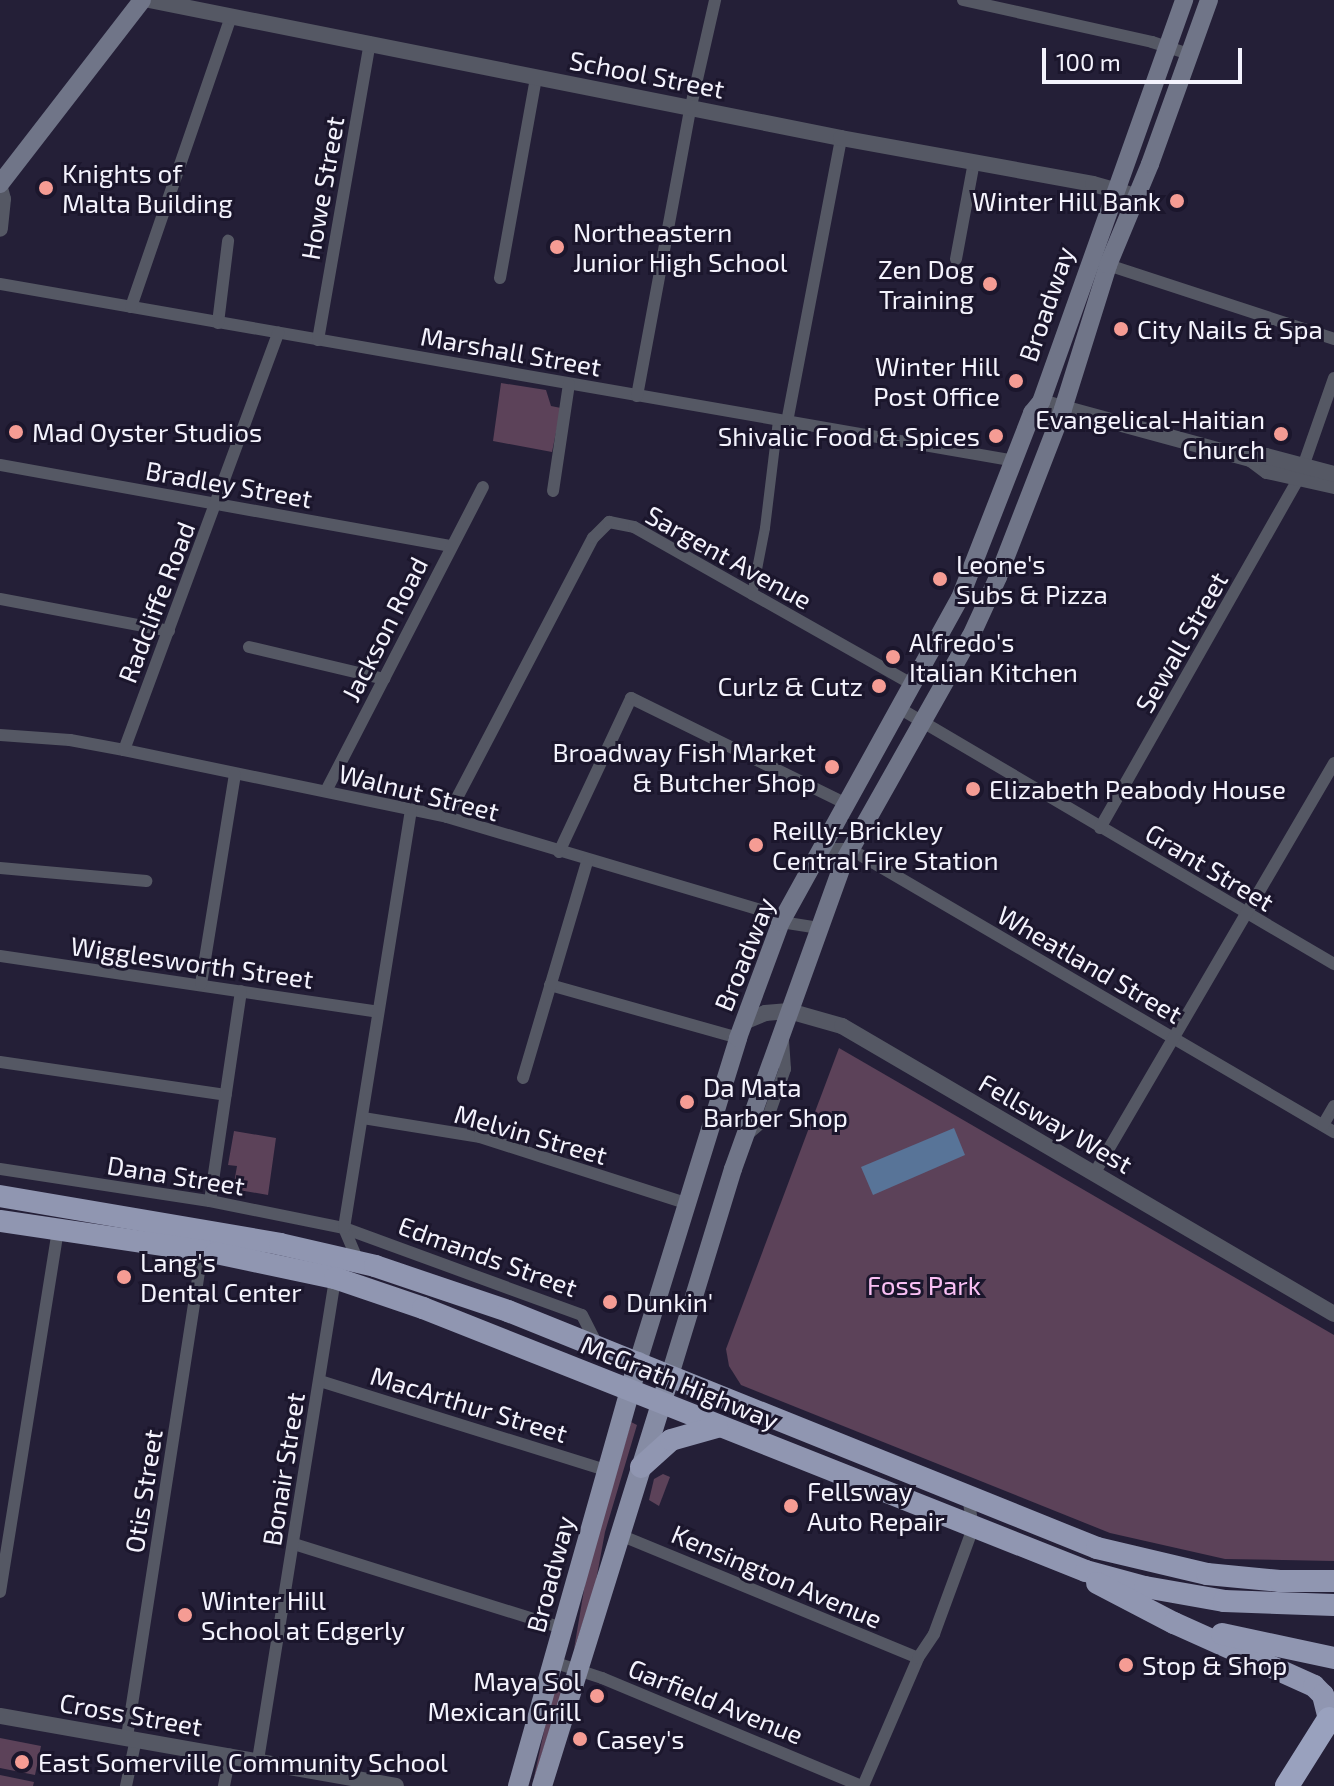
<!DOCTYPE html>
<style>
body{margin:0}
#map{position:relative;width:1334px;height:1786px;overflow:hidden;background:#241f37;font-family:"Exo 2",sans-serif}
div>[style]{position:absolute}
.green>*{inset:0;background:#5c4259}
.water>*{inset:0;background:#587498}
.pedestrian>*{height:10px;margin:-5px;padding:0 5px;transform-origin:5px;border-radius:5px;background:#555864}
.minor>*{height:12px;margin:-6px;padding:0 6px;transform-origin:6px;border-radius:6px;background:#555864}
.tertiary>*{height:16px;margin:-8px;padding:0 8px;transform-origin:8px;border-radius:8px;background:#555864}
.secondary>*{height:18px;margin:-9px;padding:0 9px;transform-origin:9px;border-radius:9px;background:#707588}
.primary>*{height:20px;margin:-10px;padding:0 10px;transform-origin:10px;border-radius:10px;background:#868ca4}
.trunk>*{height:22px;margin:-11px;padding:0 11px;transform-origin:11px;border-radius:11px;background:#9096b1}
.motorway>*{height:24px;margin:-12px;padding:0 12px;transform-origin:12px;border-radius:12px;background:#99a1be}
.dots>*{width:22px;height:22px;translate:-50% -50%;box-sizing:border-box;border:4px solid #1b162c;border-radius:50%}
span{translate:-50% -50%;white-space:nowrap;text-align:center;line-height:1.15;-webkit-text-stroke:6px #1b162c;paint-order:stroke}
.street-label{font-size:26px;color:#f4f3fd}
.poi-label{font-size:26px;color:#f4f3fd}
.left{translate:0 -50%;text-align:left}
.right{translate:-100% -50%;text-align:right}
.park-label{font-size:26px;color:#fac0f5}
.scale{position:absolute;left:1042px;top:48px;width:200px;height:36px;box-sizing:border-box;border:4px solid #f4f3fd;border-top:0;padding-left:10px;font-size:24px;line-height:28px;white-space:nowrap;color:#f4f3fd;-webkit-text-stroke:6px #1b162c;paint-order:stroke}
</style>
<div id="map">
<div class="green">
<i style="clip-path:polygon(501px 383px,546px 390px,551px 406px,561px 408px,552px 452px,493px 441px)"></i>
<i style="clip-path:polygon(839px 1048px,1334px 1335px,1334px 1561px,1225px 1559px,1110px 1533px,741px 1385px,729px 1366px,726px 1349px)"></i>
<i style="clip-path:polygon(234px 1131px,276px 1138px,268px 1195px,233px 1189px,237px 1166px,228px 1165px)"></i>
<i style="clip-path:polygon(631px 1422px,637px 1425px,605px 1532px,595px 1586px,574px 1649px,586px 1578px)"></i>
<i style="clip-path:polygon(663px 1474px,670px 1477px,659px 1506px,649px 1500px,654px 1479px)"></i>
<i style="clip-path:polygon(563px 1680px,565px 1681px,533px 1782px,549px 1708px,555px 1689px)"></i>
<i style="clip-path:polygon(0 1738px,41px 1746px,35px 1775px,0 1768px)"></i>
<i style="clip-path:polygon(0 1775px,34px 1782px,33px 1786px,0 1786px)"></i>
</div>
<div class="water">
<i style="clip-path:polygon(954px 1128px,965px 1155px,873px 1195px,861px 1167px)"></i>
</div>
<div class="pedestrian">
<i style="left:752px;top:595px;width:68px;rotate:-79deg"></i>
<i style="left:765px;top:528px;width:109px;rotate:-83.1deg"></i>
</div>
<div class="minor">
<i style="left:963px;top:0;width:194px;rotate:12.5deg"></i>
<i style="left:1152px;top:42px;width:40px;rotate:18deg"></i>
<i style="left:956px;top:259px;width:99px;rotate:-79.5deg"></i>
<i style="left:1108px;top:265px;width:238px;rotate:18.1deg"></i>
<i style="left:500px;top:278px;width:204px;rotate:-79.8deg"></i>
<i style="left:0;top:284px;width:1030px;rotate:9.89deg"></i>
<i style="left:131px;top:307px;width:308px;rotate:-71deg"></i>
<i style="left:218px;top:323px;width:83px;rotate:-83deg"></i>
<i style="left:318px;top:340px;width:302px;rotate:-80.1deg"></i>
<i style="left:637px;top:396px;width:295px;rotate:-79.5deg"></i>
<i style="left:691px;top:106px;width:109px;rotate:-77.2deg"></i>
<i style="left:787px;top:422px;width:289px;rotate:-79.2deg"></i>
<i style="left:0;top:465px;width:457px;rotate:10.2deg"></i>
<i style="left:553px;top:491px;width:108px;rotate:-81.5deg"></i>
<i style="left:0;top:599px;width:172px;rotate:10.7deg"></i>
<i style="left:249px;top:647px;width:139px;rotate:13.3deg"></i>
<i style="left:899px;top:708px;width:505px;rotate:30.48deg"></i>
<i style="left:0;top:735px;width:70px;rotate:4.1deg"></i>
<i style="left:70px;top:740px;width:55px;rotate:10.5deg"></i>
<i style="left:124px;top:750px;width:330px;rotate:11.7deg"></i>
<i style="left:447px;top:817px;width:335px;rotate:16.5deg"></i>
<i style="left:768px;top:912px;width:16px;rotate:38deg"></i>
<i style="left:781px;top:922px;width:37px;rotate:9deg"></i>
<i style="left:124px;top:750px;width:445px;rotate:-69.7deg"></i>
<i style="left:326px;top:791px;width:342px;rotate:-62.7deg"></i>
<i style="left:447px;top:817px;width:315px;rotate:-62.4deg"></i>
<i style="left:593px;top:538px;width:23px;rotate:-45deg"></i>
<i style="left:609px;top:522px;width:25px;rotate:11deg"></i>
<i style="left:634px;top:527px;width:319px;rotate:29.5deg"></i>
<i style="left:1100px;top:828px;width:403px;rotate:-60.4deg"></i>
<i style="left:1299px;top:478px;width:106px;rotate:-70.7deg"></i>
<i style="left:821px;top:849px;width:29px"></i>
<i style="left:850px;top:849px;width:561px;rotate:30.32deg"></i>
<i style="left:559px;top:852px;width:170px;rotate:-64.9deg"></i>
<i style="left:631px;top:698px;width:240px;rotate:26.2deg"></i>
<i style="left:0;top:868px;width:147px;rotate:5.1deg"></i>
<i style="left:0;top:956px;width:382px;rotate:8.4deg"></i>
<i style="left:201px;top:984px;width:212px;rotate:-80.8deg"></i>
<i style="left:550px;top:985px;width:195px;rotate:15.7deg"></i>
<i style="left:0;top:1062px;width:228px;rotate:8.3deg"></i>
<i style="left:523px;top:1078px;width:228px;rotate:-73.5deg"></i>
<i style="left:363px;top:1118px;width:119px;rotate:9.2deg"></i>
<i style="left:480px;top:1137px;width:215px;rotate:17.8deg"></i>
<i style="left:1323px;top:1125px;width:22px;rotate:-60deg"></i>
<i style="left:747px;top:1135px;width:28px;rotate:-41deg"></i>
<i style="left:768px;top:1117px;width:51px;rotate:-70.5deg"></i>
<i style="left:785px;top:1069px;width:31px;rotate:-94deg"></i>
<i style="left:0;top:1169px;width:212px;rotate:8.7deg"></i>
<i style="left:210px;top:1201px;width:137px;rotate:11.4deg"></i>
<i style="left:344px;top:1228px;width:253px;rotate:20.1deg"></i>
<i style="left:582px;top:1315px;width:35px;rotate:63deg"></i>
<i style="left:1094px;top:1174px;width:476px;rotate:-59.7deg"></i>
<i style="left:210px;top:1201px;width:212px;rotate:-81.6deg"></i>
<i style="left:358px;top:1261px;width:36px;rotate:-113deg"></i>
<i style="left:344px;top:1228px;width:423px;rotate:-80.9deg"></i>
<i style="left:320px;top:1381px;width:299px;rotate:17.3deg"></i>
<i style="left:620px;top:1535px;width:322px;rotate:22.4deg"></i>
<i style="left:294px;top:1544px;width:281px;rotate:17.4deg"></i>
<i style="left:0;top:1592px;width:368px;rotate:-80.9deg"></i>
<i style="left:553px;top:1662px;width:52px;rotate:18.1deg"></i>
<i style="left:602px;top:1678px;width:281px;rotate:22.6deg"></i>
<i style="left:127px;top:1737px;width:492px;rotate:-81.2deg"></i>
<i style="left:258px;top:1760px;width:488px;rotate:-80.9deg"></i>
<i style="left:126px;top:1786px;width:48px;rotate:-78deg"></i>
<i style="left:224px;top:1786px;width:32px;rotate:-79deg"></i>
<i style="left:863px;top:1786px;width:139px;rotate:-66.7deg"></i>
<i style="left:918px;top:1658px;width:29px;rotate:-56deg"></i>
<i style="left:934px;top:1634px;width:113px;rotate:-69.8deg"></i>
<i style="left:973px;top:1528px;width:31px;rotate:-99deg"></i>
</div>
<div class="tertiary">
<i style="left:149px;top:0;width:706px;rotate:11.28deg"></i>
<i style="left:841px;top:138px;width:256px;rotate:10.3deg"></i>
<i style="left:1093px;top:184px;width:45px;rotate:15.6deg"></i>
<i style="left:0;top:188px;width:11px;rotate:75deg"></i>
<i style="left:3px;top:199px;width:30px;rotate:96deg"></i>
<i style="left:1041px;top:402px;width:218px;rotate:15.2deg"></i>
<i style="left:1251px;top:459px;width:20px;rotate:37deg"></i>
<i style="left:1267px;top:471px;width:69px;rotate:12.6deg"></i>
<i style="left:1251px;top:459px;width:15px;rotate:-11deg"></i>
<i style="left:1266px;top:456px;width:70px;rotate:14.8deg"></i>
<i style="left:744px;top:1022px;width:23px;rotate:-23deg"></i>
<i style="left:765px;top:1013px;width:24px;rotate:-5deg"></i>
<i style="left:789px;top:1011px;width:55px;rotate:15.8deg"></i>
<i style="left:842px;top:1026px;width:570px;rotate:30.34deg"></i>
<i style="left:0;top:1716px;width:402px;rotate:10deg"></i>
</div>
<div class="secondary">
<i style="left:0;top:184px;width:232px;rotate:-52.3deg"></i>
<i style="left:638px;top:1362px;width:339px;rotate:-72.8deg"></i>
<i style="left:738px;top:1038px;width:124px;rotate:-69.7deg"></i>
<i style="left:781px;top:922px;width:370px;rotate:-61.1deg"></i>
<i style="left:960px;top:598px;width:199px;rotate:-68.7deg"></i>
<i style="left:1032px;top:413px;width:14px;rotate:-51deg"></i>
<i style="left:1041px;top:402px;width:427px;rotate:-70.4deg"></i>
<i style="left:670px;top:1375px;width:215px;rotate:-73deg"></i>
<i style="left:733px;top:1169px;width:327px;rotate:-70.2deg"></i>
<i style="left:844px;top:861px;width:258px;rotate:-60.6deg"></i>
<i style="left:971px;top:636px;width:65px;rotate:-65.4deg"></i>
<i style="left:998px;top:577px;width:180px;rotate:-68.8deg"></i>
<i style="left:1063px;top:409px;width:151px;rotate:-72.6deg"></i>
<i style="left:1108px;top:265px;width:109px;rotate:-67.4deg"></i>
<i style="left:1150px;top:164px;width:174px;rotate:-70.2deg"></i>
</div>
<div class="primary">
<i style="left:518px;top:1786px;width:441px;rotate:-74.2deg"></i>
<i style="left:542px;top:1786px;width:430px;rotate:-72.7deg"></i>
</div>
<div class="trunk">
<i style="left:0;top:1196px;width:284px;rotate:9.7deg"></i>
<i style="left:280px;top:1244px;width:98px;rotate:13deg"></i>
<i style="left:375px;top:1266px;width:140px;rotate:18.7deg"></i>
<i style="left:508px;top:1311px;width:635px;rotate:21.92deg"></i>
<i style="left:1097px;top:1548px;width:113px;rotate:13.3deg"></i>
<i style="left:1207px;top:1574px;width:73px;rotate:5.5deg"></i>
<i style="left:1280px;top:1581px;width:54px"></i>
<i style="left:0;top:1221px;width:218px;rotate:8.4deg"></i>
<i style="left:216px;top:1253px;width:122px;rotate:11.9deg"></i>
<i style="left:335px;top:1278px;width:93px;rotate:18.8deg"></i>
<i style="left:423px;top:1308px;width:713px;rotate:21.64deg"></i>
<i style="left:1086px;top:1571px;width:61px;rotate:15.2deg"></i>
<i style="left:1145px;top:1587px;width:80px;rotate:10deg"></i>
<i style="left:1224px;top:1601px;width:110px;rotate:2.1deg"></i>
<i style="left:641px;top:1467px;width:40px;rotate:-42deg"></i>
<i style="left:671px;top:1440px;width:48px;rotate:-15.8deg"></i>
<i style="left:1097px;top:1583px;width:87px;rotate:27.5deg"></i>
<i style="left:1174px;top:1623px;width:154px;rotate:24.2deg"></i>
<i style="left:1314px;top:1686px;width:13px;rotate:45deg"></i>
<i style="left:1323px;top:1695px;width:25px;rotate:76deg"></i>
<i style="left:1222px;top:1634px;width:115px;rotate:12.1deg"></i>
</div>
<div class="motorway">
<i style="left:1287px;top:1786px;width:79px;rotate:-57.9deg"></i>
</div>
<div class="dots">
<i style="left:46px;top:188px;background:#f59c94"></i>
<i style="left:1177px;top:201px;background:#f59c94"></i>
<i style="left:557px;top:247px;background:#f59c94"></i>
<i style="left:990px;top:284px;background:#f59c94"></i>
<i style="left:1121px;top:329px;background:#f59c94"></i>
<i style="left:1016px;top:381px;background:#f59c94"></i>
<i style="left:16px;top:432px;background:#f59c94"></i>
<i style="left:1281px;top:434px;background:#f59c94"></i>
<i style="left:996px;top:436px;background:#f59c94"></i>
<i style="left:940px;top:579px;background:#f59c94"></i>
<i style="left:893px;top:657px;background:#f59c94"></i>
<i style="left:879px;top:686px;background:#f59c94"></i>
<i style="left:832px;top:767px;background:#f59c94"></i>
<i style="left:973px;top:789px;background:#f59c94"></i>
<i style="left:756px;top:845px;background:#f59c94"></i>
<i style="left:687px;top:1102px;background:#f59c94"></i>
<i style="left:124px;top:1277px;background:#f59c94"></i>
<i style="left:610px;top:1302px;background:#f59c94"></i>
<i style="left:791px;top:1506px;background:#f59c94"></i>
<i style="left:185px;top:1615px;background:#f59c94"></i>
<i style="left:1126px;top:1665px;background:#f59c94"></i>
<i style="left:597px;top:1696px;background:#f59c94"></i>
<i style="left:580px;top:1739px;background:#f59c94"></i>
<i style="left:22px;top:1762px;background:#f59c94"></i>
</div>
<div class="street-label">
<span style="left:647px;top:74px;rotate:11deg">School Street</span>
<span style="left:322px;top:188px;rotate:-80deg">Howe Street</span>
<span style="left:1046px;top:304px;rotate:-71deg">Broadway</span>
<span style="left:511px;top:351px;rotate:10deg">Marshall Street</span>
<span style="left:229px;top:484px;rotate:10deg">Bradley Street</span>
<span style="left:729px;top:557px;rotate:29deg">Sargent Avenue</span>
<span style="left:156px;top:602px;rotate:-69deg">Radcliffe Road</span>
<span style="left:384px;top:629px;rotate:-63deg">Jackson Road</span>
<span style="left:1181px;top:642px;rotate:-60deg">Sewall Street</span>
<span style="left:419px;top:792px;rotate:14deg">Walnut Street</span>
<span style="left:1210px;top:867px;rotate:31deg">Grant Street</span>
<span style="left:744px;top:954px;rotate:-68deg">Broadway</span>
<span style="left:192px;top:962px;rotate:8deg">Wigglesworth Street</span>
<span style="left:1090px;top:964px;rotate:30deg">Wheatland Street</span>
<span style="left:1056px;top:1123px;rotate:30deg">Fellsway West</span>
<span style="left:531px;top:1134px;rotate:16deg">Melvin Street</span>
<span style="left:176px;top:1175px;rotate:9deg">Dana Street</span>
<span style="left:488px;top:1256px;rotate:20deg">Edmands Street</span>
<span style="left:680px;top:1382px;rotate:22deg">McGrath Highway</span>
<span style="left:469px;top:1404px;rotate:17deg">MacArthur Street</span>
<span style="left:283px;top:1469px;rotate:-81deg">Bonair Street</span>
<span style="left:143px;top:1491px;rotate:-81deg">Otis Street</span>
<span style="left:550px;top:1574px;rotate:-75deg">Broadway</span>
<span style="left:777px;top:1576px;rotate:23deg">Kensington Avenue</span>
<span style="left:716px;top:1701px;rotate:22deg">Garfield Avenue</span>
<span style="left:131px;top:1714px;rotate:10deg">Cross Street</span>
</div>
<div class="poi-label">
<span class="left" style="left:62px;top:188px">Knights of<br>Malta Building</span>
<span class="right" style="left:1161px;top:201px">Winter Hill Bank</span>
<span class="left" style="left:573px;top:247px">Northeastern<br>Junior High School</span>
<span class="right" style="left:974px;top:284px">Zen Dog<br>Training</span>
<span class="left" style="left:1137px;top:329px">City Nails &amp; Spa</span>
<span class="right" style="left:1000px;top:381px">Winter Hill<br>Post Office</span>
<span class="right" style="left:1265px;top:434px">Evangelical-Haitian<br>Church</span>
<span class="left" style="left:32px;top:432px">Mad Oyster Studios</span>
<span class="right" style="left:980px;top:436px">Shivalic Food &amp; Spices</span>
<span class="left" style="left:956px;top:579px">Leone's<br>Subs &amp; Pizza</span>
<span class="left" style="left:909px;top:657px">Alfredo's<br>Italian Kitchen</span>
<span class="right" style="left:863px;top:686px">Curlz &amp; Cutz</span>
<span class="right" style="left:816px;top:767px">Broadway Fish Market<br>&amp; Butcher Shop</span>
<span class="left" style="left:989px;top:789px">Elizabeth Peabody House</span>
<span class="left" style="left:772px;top:845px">Reilly-Brickley<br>Central Fire Station</span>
<span class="left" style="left:703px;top:1102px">Da Mata<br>Barber Shop</span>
<span class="left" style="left:140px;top:1277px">Lang's<br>Dental Center</span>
<span class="left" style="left:626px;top:1302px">Dunkin'</span>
<span class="left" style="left:807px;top:1506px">Fellsway<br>Auto Repair</span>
<span class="left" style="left:201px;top:1615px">Winter Hill<br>School at Edgerly</span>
<span class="left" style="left:1142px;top:1665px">Stop &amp; Shop</span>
<span class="right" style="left:581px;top:1696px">Maya Sol<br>Mexican Grill</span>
<span class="left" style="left:596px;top:1739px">Casey's</span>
<span class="left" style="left:38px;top:1762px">East Somerville Community School</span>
</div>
<div class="park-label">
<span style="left:924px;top:1285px">Foss Park</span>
</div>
<div class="scale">100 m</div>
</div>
